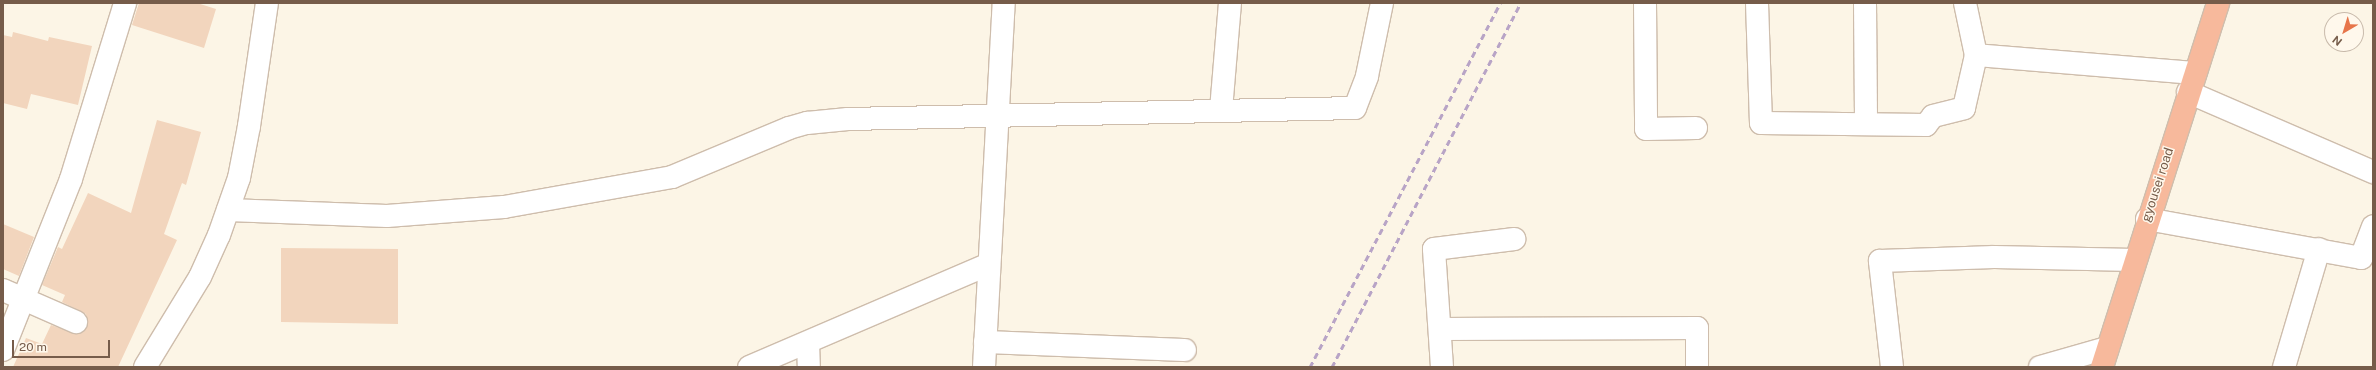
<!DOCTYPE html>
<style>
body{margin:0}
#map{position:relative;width:2376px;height:370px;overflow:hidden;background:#fcf5e6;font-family:"Public Sans",sans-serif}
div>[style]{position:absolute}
.building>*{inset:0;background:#f2d5bd}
.roads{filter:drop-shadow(1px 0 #cebdac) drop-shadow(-1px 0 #cebdac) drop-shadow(0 1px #cebdac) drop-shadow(0 -1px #cebdac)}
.minor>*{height:22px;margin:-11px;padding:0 11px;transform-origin:11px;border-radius:11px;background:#fff}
.highway>*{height:22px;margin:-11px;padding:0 11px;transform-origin:11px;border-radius:11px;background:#f7b99c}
.rail>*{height:3px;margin-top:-1.5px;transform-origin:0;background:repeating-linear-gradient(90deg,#b8a4c6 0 6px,transparent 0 10px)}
span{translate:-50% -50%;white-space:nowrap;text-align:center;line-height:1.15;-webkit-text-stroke:3px #fff8ec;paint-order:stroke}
.street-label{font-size:13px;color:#765c4a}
.frame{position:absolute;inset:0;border:4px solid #765c4a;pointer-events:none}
.north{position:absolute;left:2324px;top:12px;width:40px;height:40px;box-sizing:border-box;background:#fff8ec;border:1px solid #c8baab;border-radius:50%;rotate:218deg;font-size:11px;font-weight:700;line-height:16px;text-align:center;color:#765c4a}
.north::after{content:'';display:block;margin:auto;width:14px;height:18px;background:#e7754a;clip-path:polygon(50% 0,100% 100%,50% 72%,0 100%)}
.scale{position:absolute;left:12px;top:340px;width:98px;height:18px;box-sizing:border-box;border:2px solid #765c4a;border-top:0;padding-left:5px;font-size:12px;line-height:14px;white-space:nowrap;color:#765c4a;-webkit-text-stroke:3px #fff8ec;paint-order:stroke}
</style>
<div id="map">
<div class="building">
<i style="clip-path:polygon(139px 3px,197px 3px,216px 9px,204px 48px,132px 25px)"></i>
<i style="clip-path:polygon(13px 32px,48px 41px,49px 37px,92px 46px,78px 105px,31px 94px,27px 109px,3px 103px,3px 35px,12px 37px)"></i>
<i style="clip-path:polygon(157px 120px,201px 132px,186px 185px,182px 183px,164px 234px,177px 240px,118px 367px,13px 367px,26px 338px,42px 344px,51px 325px,77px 334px,87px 327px,86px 314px,62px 302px,65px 295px,42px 285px,58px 247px,62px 249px,88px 193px,131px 213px)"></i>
<i style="clip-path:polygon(3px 224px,34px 237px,19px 276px,3px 269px)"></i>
<i style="clip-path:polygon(281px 248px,398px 249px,398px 324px,281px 322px)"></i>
</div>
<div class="roads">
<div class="minor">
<i style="left:1645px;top:3px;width:126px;rotate:89.5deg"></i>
<i style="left:1646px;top:129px;width:50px;rotate:-1.1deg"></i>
<i style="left:1757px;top:3px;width:120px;rotate:88.1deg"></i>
<i style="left:1761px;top:123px;width:165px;rotate:0.7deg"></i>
<i style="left:1926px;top:125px;width:11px;rotate:-52deg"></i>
<i style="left:1933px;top:116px;width:32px;rotate:-14deg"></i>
<i style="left:1964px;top:108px;width:54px;rotate:-77.2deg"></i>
<i style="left:1865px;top:3px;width:121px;rotate:89.5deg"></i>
<i style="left:1965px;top:3px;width:53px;rotate:78.1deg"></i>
<i style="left:1976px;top:55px;width:220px;rotate:4.7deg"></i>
<i style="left:2188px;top:92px;width:202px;rotate:23.4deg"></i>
<i style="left:1221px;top:110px;width:107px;rotate:-85.2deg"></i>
<i style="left:228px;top:210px;width:159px;rotate:2.2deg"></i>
<i style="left:387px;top:216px;width:117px;rotate:-4.4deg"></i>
<i style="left:504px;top:207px;width:171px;rotate:-10.1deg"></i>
<i style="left:672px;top:177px;width:127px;rotate:-22.7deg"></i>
<i style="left:789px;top:128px;width:19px;rotate:-16deg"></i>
<i style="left:807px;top:123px;width:41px;rotate:-5.6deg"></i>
<i style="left:848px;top:119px;width:507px;rotate:-1.24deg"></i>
<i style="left:1355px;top:108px;width:34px;rotate:-69deg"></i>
<i style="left:1367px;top:76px;width:75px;rotate:-78.4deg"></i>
<i style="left:2147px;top:219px;width:218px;rotate:10.3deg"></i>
<i style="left:2361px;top:258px;width:34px;rotate:-69deg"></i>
<i style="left:3px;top:290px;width:80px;rotate:23.7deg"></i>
<i style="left:1441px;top:329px;width:256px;rotate:-0.2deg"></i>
<i style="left:1697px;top:328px;width:39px;rotate:90deg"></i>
<i style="left:985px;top:342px;width:200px;rotate:2.3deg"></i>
<i style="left:808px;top:343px;width:24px;rotate:88deg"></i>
<i style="left:3px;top:350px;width:184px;rotate:-68.3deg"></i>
<i style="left:71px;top:179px;width:184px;rotate:-72.9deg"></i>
<i style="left:145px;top:367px;width:105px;rotate:-58.6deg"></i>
<i style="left:200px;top:277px;width:46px;rotate:-65.7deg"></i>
<i style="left:219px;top:235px;width:60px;rotate:-70.7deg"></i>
<i style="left:239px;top:178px;width:53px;rotate:-79.1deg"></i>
<i style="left:249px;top:126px;width:124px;rotate:-81.7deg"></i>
<i style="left:749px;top:367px;width:261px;rotate:-23.2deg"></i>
<i style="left:984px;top:367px;width:365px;rotate:-86.9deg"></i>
<i style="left:1442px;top:367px;width:118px;rotate:-93.9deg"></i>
<i style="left:1434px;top:249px;width:81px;rotate:-7.1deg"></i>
<i style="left:1892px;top:367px;width:107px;rotate:-96.5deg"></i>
<i style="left:1880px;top:261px;width:114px;rotate:-2deg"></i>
<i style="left:1994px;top:257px;width:141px;rotate:1.2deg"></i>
<i style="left:2040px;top:367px;width:70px;rotate:-15.8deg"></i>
<i style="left:2284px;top:367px;width:123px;rotate:-73.5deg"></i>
</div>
<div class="highway">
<i style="left:2102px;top:367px;width:382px;rotate:-72.3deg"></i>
</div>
</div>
<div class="rail">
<i style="left:1310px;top:367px;width:411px;rotate:-62.4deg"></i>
<i style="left:1332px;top:367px;width:410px;rotate:-62.6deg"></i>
</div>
<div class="street-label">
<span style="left:2158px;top:185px;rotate:-72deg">gyousei road</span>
</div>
<div class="frame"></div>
<div class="north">N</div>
<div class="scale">20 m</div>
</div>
